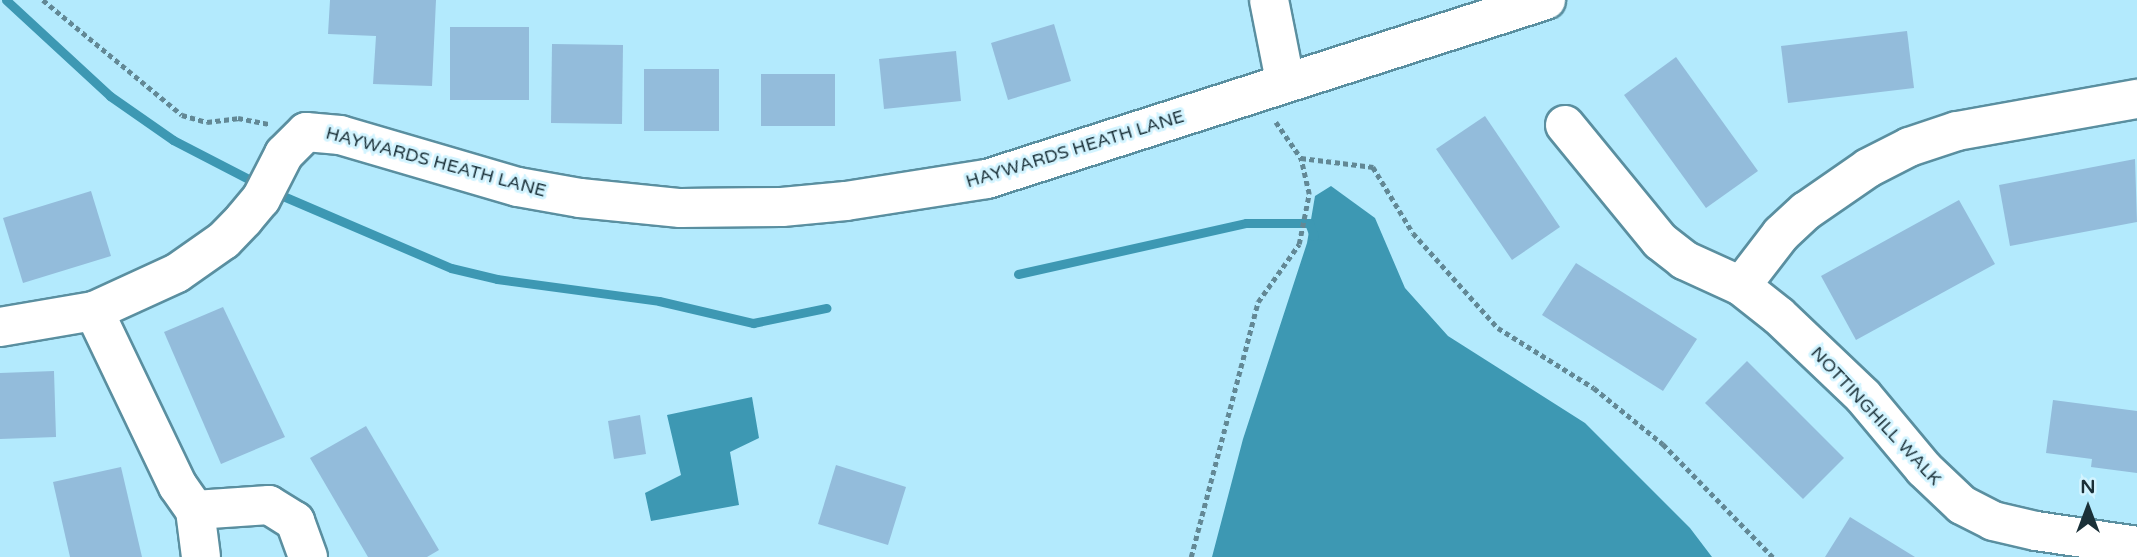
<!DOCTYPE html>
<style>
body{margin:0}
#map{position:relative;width:2137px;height:557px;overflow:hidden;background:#b3eafd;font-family:"Varela Round",sans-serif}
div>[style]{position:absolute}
.water>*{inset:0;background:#3d98b3}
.stream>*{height:9px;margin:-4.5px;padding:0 4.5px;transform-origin:4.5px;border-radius:4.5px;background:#3d98b3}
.building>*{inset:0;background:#93bcdb}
.path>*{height:4.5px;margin-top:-2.25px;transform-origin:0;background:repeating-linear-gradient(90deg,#628895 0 5px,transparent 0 8.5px)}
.roads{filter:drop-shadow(2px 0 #5a8fa0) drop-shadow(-2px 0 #5a8fa0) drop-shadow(0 2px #5a8fa0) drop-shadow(0 -2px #5a8fa0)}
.minor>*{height:38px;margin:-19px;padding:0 19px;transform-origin:19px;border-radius:19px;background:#fff}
span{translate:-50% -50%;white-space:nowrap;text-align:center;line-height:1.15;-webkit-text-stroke:6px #d3f4ff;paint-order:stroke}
.street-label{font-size:18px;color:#1a3038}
.north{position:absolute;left:2053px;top:473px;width:70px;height:70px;-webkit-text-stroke:5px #d3f4ff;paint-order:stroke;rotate:0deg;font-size:19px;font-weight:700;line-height:28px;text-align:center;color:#1a3038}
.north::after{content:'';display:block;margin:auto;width:24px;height:32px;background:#1a3038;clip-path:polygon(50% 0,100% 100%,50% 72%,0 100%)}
</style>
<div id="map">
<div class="water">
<i style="clip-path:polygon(1331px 186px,1375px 218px,1405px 288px,1448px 336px,1585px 423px,1690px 528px,1712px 557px,1212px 557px,1243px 439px,1307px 243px,1315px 196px)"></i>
<i style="clip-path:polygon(752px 397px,759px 438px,730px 452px,739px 505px,651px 521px,645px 493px,681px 475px,667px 415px)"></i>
</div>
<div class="stream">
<i style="left:6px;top:0;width:142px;rotate:42.7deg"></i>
<i style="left:110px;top:96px;width:77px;rotate:34.9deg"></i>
<i style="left:173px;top:140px;width:98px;rotate:27.3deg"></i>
<i style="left:276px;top:193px;width:190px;rotate:23.2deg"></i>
<i style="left:451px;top:268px;width:47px;rotate:13.4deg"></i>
<i style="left:497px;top:279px;width:163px;rotate:7.7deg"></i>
<i style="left:659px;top:301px;width:97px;rotate:13.2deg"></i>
<i style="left:753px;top:323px;width:75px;rotate:-11.6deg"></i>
<i style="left:1018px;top:274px;width:234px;rotate:-12.6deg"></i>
<i style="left:1246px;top:223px;width:63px"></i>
<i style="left:1309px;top:223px;width:14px;rotate:69deg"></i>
</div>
<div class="building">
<i style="clip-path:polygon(330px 0,436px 0,432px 86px,373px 84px,376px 36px,328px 34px)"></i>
<i style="clip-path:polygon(1054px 24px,1071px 81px,1008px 100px,991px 43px)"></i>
<i style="clip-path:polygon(450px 27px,529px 27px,529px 100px,450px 100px)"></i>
<i style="clip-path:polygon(1907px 31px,1914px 88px,1788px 103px,1781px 46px)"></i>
<i style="clip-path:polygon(552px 44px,623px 45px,622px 124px,551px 123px)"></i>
<i style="clip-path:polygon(956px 51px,961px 101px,884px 109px,879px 59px)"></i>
<i style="clip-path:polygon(1676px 57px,1758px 171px,1706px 208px,1624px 95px)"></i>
<i style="clip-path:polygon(644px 69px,719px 69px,719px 131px,644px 131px)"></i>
<i style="clip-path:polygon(761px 74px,835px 74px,835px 126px,761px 126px)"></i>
<i style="clip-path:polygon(1485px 116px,1560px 227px,1512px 260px,1436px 149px)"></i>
<i style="clip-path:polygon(2135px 159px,2137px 222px,2010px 246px,1999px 185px)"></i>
<i style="clip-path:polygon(91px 191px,111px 256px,23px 283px,3px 218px)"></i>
<i style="clip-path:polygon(1959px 200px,1995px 264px,1856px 340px,1821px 276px)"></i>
<i style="clip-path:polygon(1576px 263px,1697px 339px,1663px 391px,1542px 315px)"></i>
<i style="clip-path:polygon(223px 307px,285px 437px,221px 464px,164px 332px)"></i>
<i style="clip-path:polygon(1747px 361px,1844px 458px,1803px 499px,1705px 403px)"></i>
<i style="clip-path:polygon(54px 371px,56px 437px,0 439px,0 373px)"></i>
<i style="clip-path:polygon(2053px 400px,2137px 411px,2137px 473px,2091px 467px,2092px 459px,2046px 453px)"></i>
<i style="clip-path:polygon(640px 415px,646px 454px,614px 459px,608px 421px)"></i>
<i style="clip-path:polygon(366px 426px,439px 550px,427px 557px,368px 557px,310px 458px)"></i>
<i style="clip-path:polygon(836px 465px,906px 487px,888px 545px,818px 524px)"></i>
<i style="clip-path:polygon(121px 467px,142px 557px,70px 557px,53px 482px)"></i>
<i style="clip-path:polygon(1850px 517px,1915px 557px,1825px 557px)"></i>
</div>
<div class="path">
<i style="left:43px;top:0;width:180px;rotate:39.6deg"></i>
<i style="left:182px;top:115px;width:26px;rotate:16deg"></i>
<i style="left:207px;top:122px;width:31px;rotate:-7deg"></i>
<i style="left:238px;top:118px;width:31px;rotate:11deg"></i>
<i style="left:1276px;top:122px;width:44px;rotate:55.2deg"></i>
<i style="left:1301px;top:158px;width:73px;rotate:7.1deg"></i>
<i style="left:1373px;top:167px;width:77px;rotate:58.8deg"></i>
<i style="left:1413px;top:233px;width:127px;rotate:48.2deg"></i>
<i style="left:1498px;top:328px;width:113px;rotate:32deg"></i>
<i style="left:1594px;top:388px;width:89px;rotate:39.1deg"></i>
<i style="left:1663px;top:444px;width:158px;rotate:45.8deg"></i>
<i style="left:1191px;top:557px;width:264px;rotate:-75.3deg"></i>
<i style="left:1258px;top:302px;width:71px;rotate:-54.7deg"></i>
<i style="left:1299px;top:244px;width:51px;rotate:-78.7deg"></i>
<i style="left:1309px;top:194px;width:37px;rotate:-103deg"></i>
</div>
<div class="roads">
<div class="minor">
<i style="left:1269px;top:0;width:83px;rotate:78.8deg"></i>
<i style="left:1565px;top:125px;width:150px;rotate:50.7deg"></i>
<i style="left:1660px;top:241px;width:31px;rotate:38deg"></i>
<i style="left:1684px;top:260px;width:63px;rotate:24.5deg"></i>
<i style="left:1741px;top:286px;width:48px;rotate:38.3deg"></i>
<i style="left:1779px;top:316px;width:116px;rotate:43.6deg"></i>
<i style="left:1863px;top:396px;width:95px;rotate:50.1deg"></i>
<i style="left:1924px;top:469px;width:52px;rotate:43.5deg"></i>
<i style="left:1962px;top:505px;width:35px;rotate:27deg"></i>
<i style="left:1993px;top:521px;width:44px;rotate:13.1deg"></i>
<i style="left:2036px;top:531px;width:102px;rotate:8.4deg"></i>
<i style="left:1741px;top:286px;width:66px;rotate:-52.4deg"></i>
<i style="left:1781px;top:234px;width:34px;rotate:-43deg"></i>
<i style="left:1806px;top:211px;width:75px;rotate:-34.7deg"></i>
<i style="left:1868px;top:168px;width:46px;rotate:-27.1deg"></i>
<i style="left:1909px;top:147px;width:51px;rotate:-18.4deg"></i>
<i style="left:1957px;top:131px;width:183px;rotate:-10.1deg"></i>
<i style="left:94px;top:311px;width:194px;rotate:64.4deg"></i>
<i style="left:178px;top:486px;width:29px;rotate:55deg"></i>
<i style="left:195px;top:510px;width:47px;rotate:82.7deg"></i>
<i style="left:0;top:327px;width:95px;rotate:-9.7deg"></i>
<i style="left:94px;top:311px;width:91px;rotate:-24.6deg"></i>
<i style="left:177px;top:273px;width:57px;rotate:-35.1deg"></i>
<i style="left:224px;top:240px;width:29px;rotate:-46deg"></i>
<i style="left:244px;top:219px;width:26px;rotate:-50deg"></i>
<i style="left:261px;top:199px;width:51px;rotate:-62.9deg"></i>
<i style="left:284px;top:154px;width:31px;rotate:-45deg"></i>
<i style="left:306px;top:132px;width:34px;rotate:5deg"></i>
<i style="left:340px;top:135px;width:185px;rotate:16.3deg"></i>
<i style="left:518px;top:187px;width:63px;rotate:10.1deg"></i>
<i style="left:580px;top:198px;width:101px;rotate:5.7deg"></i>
<i style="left:681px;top:208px;width:101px;rotate:-0.6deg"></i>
<i style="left:782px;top:207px;width:64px;rotate:-5.4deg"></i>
<i style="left:846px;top:201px;width:143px;rotate:-8.9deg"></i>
<i style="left:987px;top:179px;width:587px;rotate:-17.76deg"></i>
<i style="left:195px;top:510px;width:74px;rotate:-3.9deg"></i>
<i style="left:269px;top:505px;width:31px;rotate:32deg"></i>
<i style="left:295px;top:521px;width:38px;rotate:70deg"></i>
</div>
</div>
<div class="street-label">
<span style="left:1075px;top:149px;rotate:-17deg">HAYWARDS HEATH LANE</span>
<span style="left:436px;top:162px;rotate:15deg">HAYWARDS HEATH LANE</span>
<span style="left:1876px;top:416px;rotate:47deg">NOTTINGHILL WALK</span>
</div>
<div class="north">N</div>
</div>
